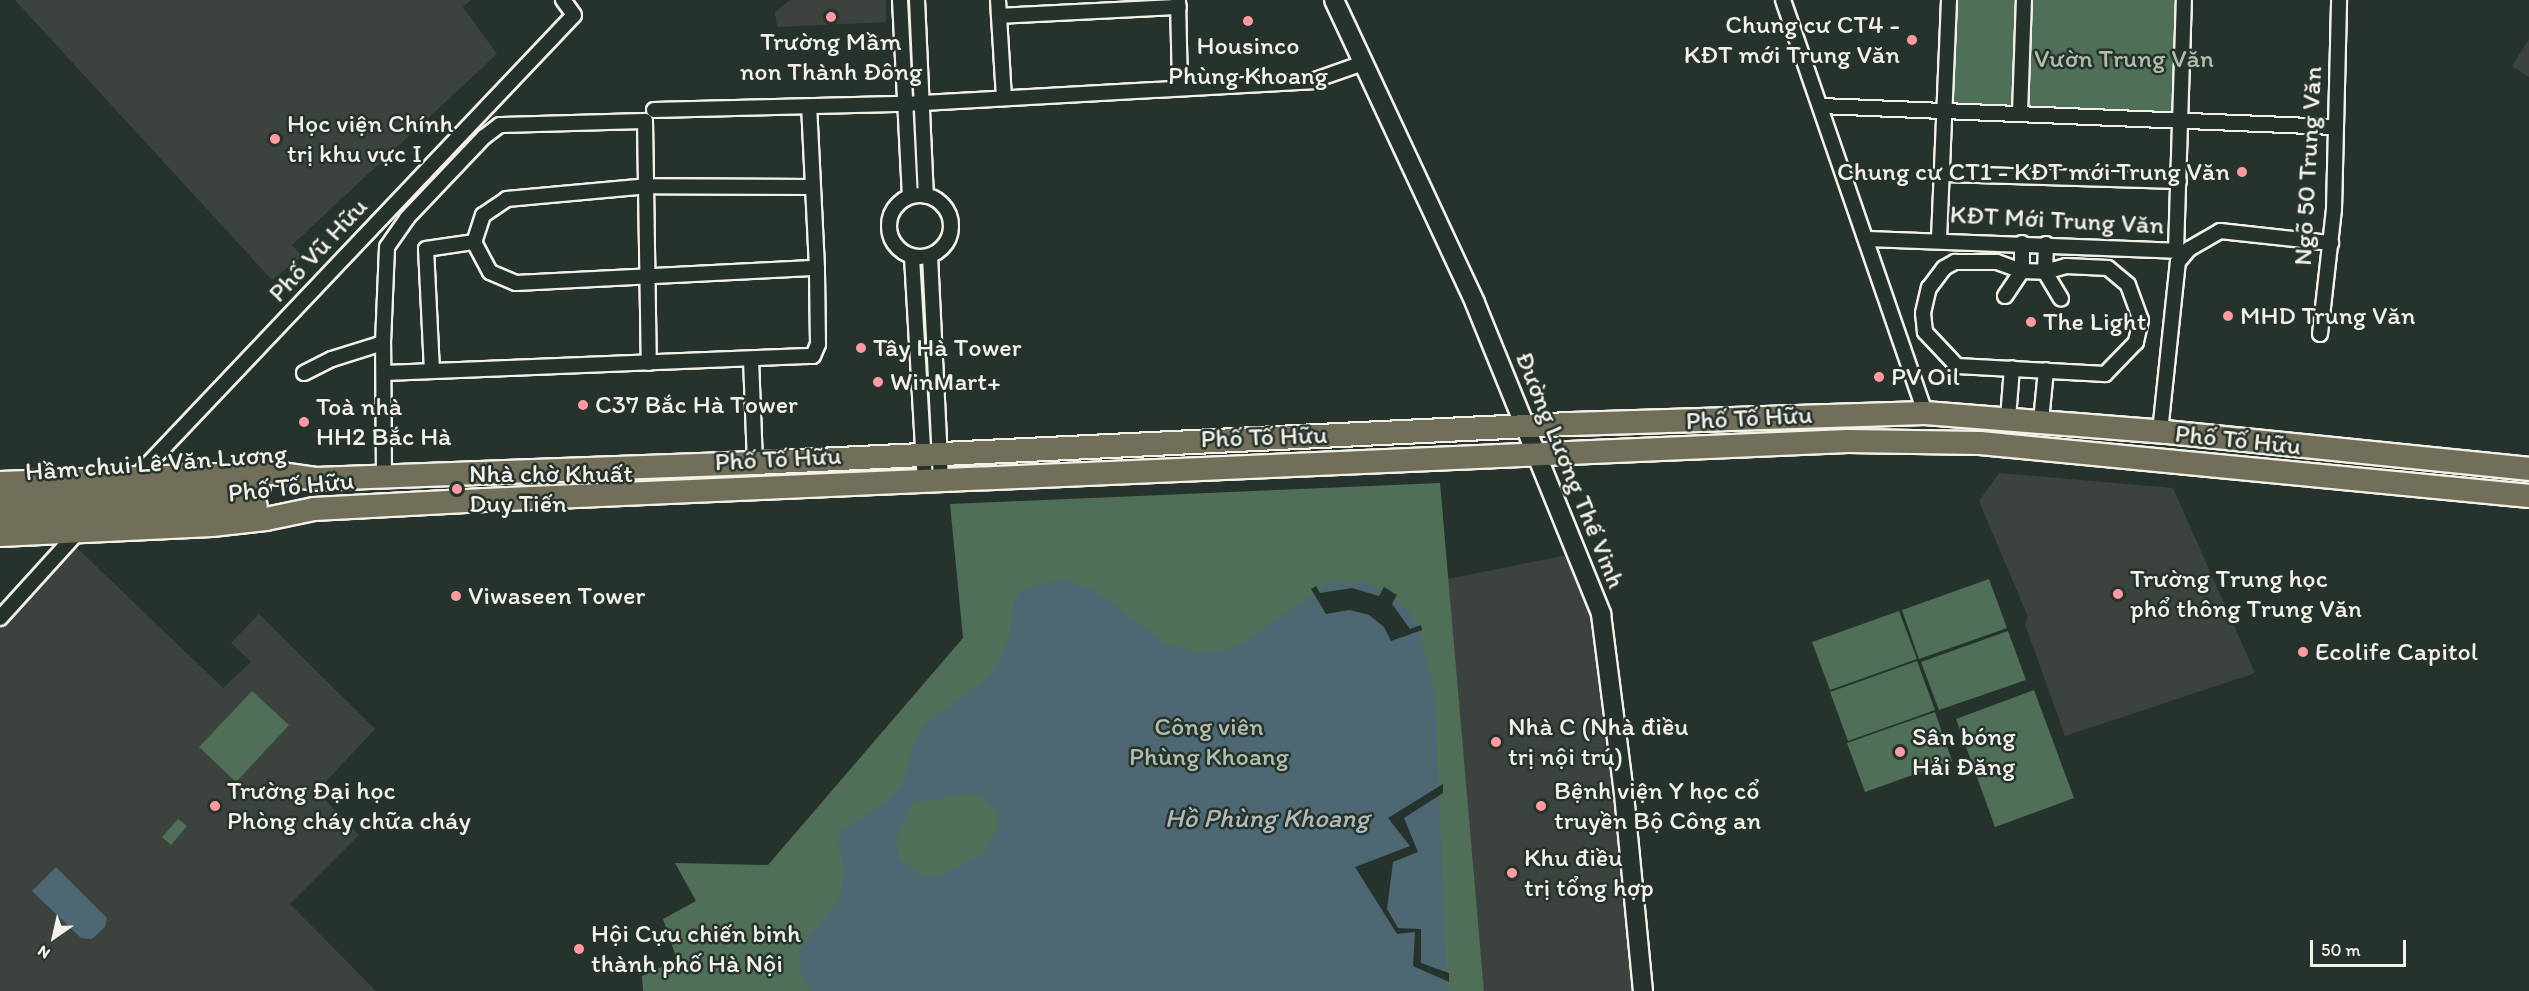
<!DOCTYPE html>
<meta charset="utf-8">
<style>
body{margin:0}
#map{position:relative;width:2529px;height:991px;overflow:hidden;background:#26332d;font-family:Itim,sans-serif}
div>[style]{position:absolute}
.built>*{inset:0;background:#3c423e}
.green>*{inset:0;background:#4f6f58}
.water>*{inset:0;background:#4e6873}
.pier>*{inset:0;background:#26332d}
.roads{filter:drop-shadow(2px 0 #f4f1e8) drop-shadow(-2px 0 #f4f1e8) drop-shadow(0 2px #f4f1e8) drop-shadow(0 -2px #f4f1e8)}
.minor>*{height:14px;margin:-7px;padding:0 7px;transform-origin:7px;border-radius:7px;background:#26332d}
.minor>.ring{margin:-7px;padding:0;box-sizing:content-box;background:none;border:14px solid #26332d;border-radius:50%}
.tertiary>*{height:18px;margin:-9px;padding:0 9px;transform-origin:9px;border-radius:9px;background:#26332d}
.primary>*{height:22px;margin:-11px;padding:0 11px;transform-origin:11px;border-radius:11px;background:#716e59}
.dots>*{width:16px;height:16px;translate:-50% -50%;box-sizing:border-box;border:3px solid #26332d;border-radius:50%}
span{translate:-50% -50%;white-space:nowrap;text-align:center;line-height:1.15;-webkit-text-stroke:5px #26332d;paint-order:stroke}
.poi-label{font-size:26px;color:#f4f1e8}
.right{translate:-100% -50%;text-align:right}
.left{translate:0 -50%;text-align:left}
.park-label{font-size:26px;color:#b2bdae}
.street-label{font-size:26px;color:#f4f1e8}
.water-label{font-size:27px;color:#b2bab9;font-style:italic}
.north{position:absolute;left:24px;top:907px;width:60px;height:60px;-webkit-text-stroke:4px #26332d;paint-order:stroke;rotate:214deg;font-size:16px;font-weight:700;line-height:24px;text-align:center;color:#f4f1e8}
.north::after{content:'';display:block;margin:auto;width:21px;height:27px;background:#f4f1e8;clip-path:polygon(50% 0,100% 100%,50% 72%,0 100%)}
.scale{position:absolute;left:2310px;top:940px;width:96px;height:27px;box-sizing:border-box;border:3px solid #f4f1e8;border-top:0;padding-left:8px;font-size:18px;line-height:21px;white-space:nowrap;color:#f4f1e8;-webkit-text-stroke:4px #26332d;paint-order:stroke}
</style>
<div id="map">
<div class="built">
<i style="clip-path:polygon(15px 0,471px 0,463px 7px,497px 54px,292px 245px,302px 256px,272px 280px)"></i>
<i style="clip-path:polygon(790px 0,886px 0,886px 22px,777px 27px,775px 12px)"></i>
<i style="clip-path:polygon(2529px 39px,2529px 77px,2512px 66px)"></i>
<i style="clip-path:polygon(1999px 473px,2173px 488px,2255px 673px,2065px 736px,2025px 624px,2028px 617px,1979px 501px)"></i>
<i style="clip-path:polygon(74px 545px,223px 688px,251px 662px,231px 643px,259px 614px,375px 729px,317px 791px,359px 835px,290px 904px,376px 991px,0 991px,0 624px)"></i>
<i style="clip-path:polygon(1572px 554px,1595px 621px,1636px 991px,1484px 991px,1447px 579px)"></i>
</div>
<div class="green">
<i style="clip-path:polygon(1951px 0,2184px 0,2180px 119px,1945px 111px)"></i>
<i style="clip-path:polygon(1440px 483px,1484px 991px,643px 991px,642px 976px,677px 960px,663px 919px,696px 901px,675px 863px,768px 865px,963px 638px,950px 504px)"></i>
<i style="clip-path:polygon(1989px 579px,2007px 628px,1919px 659px,1902px 610px)"></i>
<i style="clip-path:polygon(1899px 611px,1917px 659px,1830px 690px,1812px 642px)"></i>
<i style="clip-path:polygon(2008px 631px,2026px 680px,1939px 710px,1921px 662px)"></i>
<i style="clip-path:polygon(1917px 661px,1935px 710px,1848px 741px,1830px 692px)"></i>
<i style="clip-path:polygon(2034px 690px,2074px 798px,1995px 827px,1956px 719px)"></i>
<i style="clip-path:polygon(252px 691px,289px 725px,236px 782px,199px 747px)"></i>
<i style="clip-path:polygon(1935px 712px,1952px 761px,1865px 792px,1847px 743px)"></i>
<i style="clip-path:polygon(178px 819px,187px 826px,171px 845px,162px 837px)"></i>
</div>
<div class="water">
<i style="clip-path:polygon(evenodd,1058px 579px,1095px 591px,1165px 643px,1199px 653px,1225px 651px,1242px 644px,1328px 583px,1365px 583px,1383px 590px,1409px 611px,1418px 627px,1435px 691px,1447px 991px,811px 991px,802px 976px,799px 958px,802px 946px,840px 898px,844px 869px,838px 840px,841px 831px,885px 802px,902px 784px,916px 738px,924px 725px,987px 678px,1001px 659px,1009px 638px,1014px 601px,1022px 590px,1058px 579px,971px 793px,985px 799px,996px 812px,999px 827px,982px 854px,938px 877px,921px 875px,899px 859px,896px 840px,913px 803px,971px 793px)"></i>
<i style="clip-path:polygon(56px 867px,107px 918px,105px 927px,92px 939px,81px 938px,32px 891px)"></i>
</div>
<div class="pier">
<i style="clip-path:polygon(1316px 586px,1320px 593px,1352px 588px,1379px 596px,1384px 587px,1397px 595px,1392px 604px,1410px 629px,1421px 625px,1422px 630px,1391px 641px,1384px 627px,1369px 615px,1349px 610px,1326px 614px,1311px 589px)"></i>
<i style="clip-path:polygon(1443px 784px,1443px 793px,1404px 818px,1418px 852px,1393px 862px,1387px 909px,1398px 928px,1421px 929px,1421px 963px,1449px 973px,1449px 982px,1413px 966px,1415px 932px,1397px 934px,1355px 867px,1410px 846px,1388px 818px)"></i>
</div>
<div class="roads">
<div class="minor">
<i style="left:900px;top:0;width:196px;rotate:87.1deg"></i>
<i style="left:917px;top:0;width:196px;rotate:87.4deg"></i>
<i style="left:998px;top:0;width:98px;rotate:86.5deg"></i>
<i style="left:1178px;top:0;width:88px;rotate:88.7deg"></i>
<i style="left:1783px;top:0;width:437px;rotate:71deg"></i>
<i style="left:999px;top:16px;width:180px;rotate:-2.9deg"></i>
<i style="left:1821px;top:106px;width:515px;rotate:2.34deg"></i>
<i style="left:654px;top:110px;width:251px;rotate:-1.4deg"></i>
<i style="left:905px;top:104px;width:408px;rotate:-3.2deg"></i>
<i style="left:1312px;top:81px;width:54px;rotate:-19.4deg"></i>
<i style="left:2020px;top:113px;width:113px;rotate:-88deg"></i>
<i style="left:1943px;top:174px;width:236px;rotate:1.7deg"></i>
<i style="left:813px;top:187px;width:164px;rotate:-179.7deg"></i>
<i style="left:649px;top:186px;width:143px;rotate:174.8deg"></i>
<i style="left:507px;top:199px;width:29px;rotate:146deg"></i>
<i style="left:483px;top:215px;width:28px;rotate:108deg"></i>
<i style="left:474px;top:242px;width:34px;rotate:62deg"></i>
<i style="left:490px;top:272px;width:28px;rotate:23deg"></i>
<i style="left:516px;top:283px;width:301px;rotate:-2.9deg"></i>
<i class="ring" style="left:889px;top:195px;width:48px;height:48px"></i>
<i style="left:1868px;top:239px;width:308px;rotate:2.2deg"></i>
<i style="left:2176px;top:251px;width:251px;rotate:-88.2deg"></i>
<i style="left:1939px;top:239px;width:239px;rotate:-87.6deg"></i>
<i style="left:2046px;top:244px;width:28px;rotate:92deg"></i>
<i style="left:2045px;top:272px;width:31px;rotate:59deg"></i>
<i style="left:930px;top:256px;width:224px;rotate:87.2deg"></i>
<i style="left:912px;top:257px;width:224px;rotate:86.7deg"></i>
<i style="left:1955px;top:262px;width:42px"></i>
<i style="left:1997px;top:262px;width:27px;rotate:20deg"></i>
<i style="left:2022px;top:271px;width:23px;rotate:2deg"></i>
<i style="left:2045px;top:272px;width:22px;rotate:-16deg"></i>
<i style="left:2066px;top:266px;width:42px;rotate:2.7deg"></i>
<i style="left:2108px;top:268px;width:26px;rotate:40deg"></i>
<i style="left:2128px;top:285px;width:37px;rotate:70deg"></i>
<i style="left:2141px;top:320px;width:23px;rotate:103deg"></i>
<i style="left:2136px;top:342px;width:45px;rotate:134.1deg"></i>
<i style="left:2105px;top:374px;width:148px;rotate:-176.9deg"></i>
<i style="left:1957px;top:366px;width:47px;rotate:-133.3deg"></i>
<i style="left:1925px;top:332px;width:19px;rotate:-96deg"></i>
<i style="left:1923px;top:313px;width:26px;rotate:-77deg"></i>
<i style="left:1929px;top:288px;width:25px;rotate:-53deg"></i>
<i style="left:1944px;top:268px;width:13px;rotate:-29deg"></i>
<i style="left:2005px;top:296px;width:30px;rotate:-56deg"></i>
<i style="left:2022px;top:271px;width:28px;rotate:-90deg"></i>
<i style="left:2320px;top:334px;width:126px;rotate:-83.6deg"></i>
<i style="left:2334px;top:209px;width:209px;rotate:-88.6deg"></i>
<i style="left:751px;top:359px;width:104px;rotate:87.8deg"></i>
<i style="left:432px;top:371px;width:122px;rotate:-92.8deg"></i>
<i style="left:426px;top:249px;width:49px;rotate:-8.3deg"></i>
<i style="left:304px;top:373px;width:31px;rotate:-27deg"></i>
<i style="left:332px;top:359px;width:53px;rotate:-17.4deg"></i>
<i style="left:385px;top:373px;width:428px;rotate:-2.3deg"></i>
<i style="left:813px;top:356px;width:13px;rotate:-67deg"></i>
<i style="left:818px;top:344px;width:76px;rotate:-90.8deg"></i>
<i style="left:817px;top:268px;width:161px;rotate:-92.8deg"></i>
<i style="left:2008px;top:418px;width:50px;rotate:-85.4deg"></i>
<i style="left:2041px;top:421px;width:51px;rotate:-84.4deg"></i>
<i style="left:2160px;top:432px;width:171px;rotate:-84deg"></i>
<i style="left:2178px;top:262px;width:17px;rotate:-50deg"></i>
<i style="left:2189px;top:249px;width:36px;rotate:-30deg"></i>
<i style="left:2220px;top:231px;width:112px;rotate:6.2deg"></i>
<i style="left:384px;top:475px;width:132px;rotate:-90.4deg"></i>
<i style="left:383px;top:343px;width:96px;rotate:-87.6deg"></i>
<i style="left:387px;top:247px;width:35px;rotate:-55deg"></i>
<i style="left:407px;top:218px;width:112px;rotate:-46.5deg"></i>
<i style="left:484px;top:137px;width:20px;rotate:-37deg"></i>
<i style="left:500px;top:125px;width:145px;rotate:-1.6deg"></i>
<i style="left:645px;top:121px;width:242px;rotate:89.1deg"></i>
<i style="left:134px;top:479px;width:639px;rotate:-46.52deg"></i>
<i style="left:574px;top:15px;width:19px;rotate:-126deg"></i>
<i style="left:0;top:618px;width:118px;rotate:-47.8deg"></i>
</div>
<div class="tertiary">
<i style="left:1334px;top:0;width:334px;rotate:65deg"></i>
<i style="left:1475px;top:303px;width:336px;rotate:67.9deg"></i>
<i style="left:1601px;top:614px;width:181px;rotate:82.7deg"></i>
<i style="left:1624px;top:794px;width:198px;rotate:84.5deg"></i>
</div>
<div class="primary">
<i style="left:0;top:483px;width:274px;rotate:-2.1deg"></i>
<i style="left:274px;top:473px;width:42px;rotate:8.1deg"></i>
<i style="left:316px;top:479px;width:439px;rotate:-2.1deg"></i>
<i style="left:755px;top:463px;width:817px;rotate:-2.74deg"></i>
<i style="left:1571px;top:424px;width:354px;rotate:-1.8deg"></i>
<i style="left:1925px;top:413px;width:242px;rotate:4.5deg"></i>
<i style="left:2166px;top:432px;width:365px;rotate:5.8deg"></i>
<i style="left:0;top:501px;width:259px;rotate:-2.9deg"></i>
<i style="left:0;top:518px;width:256px;rotate:-2.7deg"></i>
<i style="left:0;top:535px;width:212px;rotate:-2.7deg"></i>
<i style="left:212px;top:525px;width:54px;rotate:-6.3deg"></i>
<i style="left:266px;top:519px;width:49px;rotate:-11.8deg"></i>
<i style="left:314px;top:509px;width:171px;rotate:-3deg"></i>
<i style="left:485px;top:500px;width:1364px;rotate:-2.48deg"></i>
<i style="left:1848px;top:441px;width:132px;rotate:0.9deg"></i>
<i style="left:1980px;top:443px;width:552px;rotate:5.51deg"></i>
</div>
</div>
<div class="dots">
<i style="left:831px;top:17px;background:#ff9aa2"></i>
<i style="left:1248px;top:21px;background:#ff9aa2"></i>
<i style="left:1912px;top:40px;background:#ff9aa2"></i>
<i style="left:275px;top:139px;background:#ff9aa2"></i>
<i style="left:2242px;top:172px;background:#ff9aa2"></i>
<i style="left:2228px;top:316px;background:#ff9aa2"></i>
<i style="left:2031px;top:322px;background:#ff9aa2"></i>
<i style="left:861px;top:348px;background:#ff9aa2"></i>
<i style="left:1879px;top:377px;background:#ff9aa2"></i>
<i style="left:878px;top:382px;background:#ff9aa2"></i>
<i style="left:583px;top:405px;background:#ff9aa2"></i>
<i style="left:304px;top:422px;background:#ff9aa2"></i>
<i style="left:457px;top:489px;background:#ff9aa2"></i>
<i style="left:2118px;top:594px;background:#ff9aa2"></i>
<i style="left:456px;top:596px;background:#ff9aa2"></i>
<i style="left:2303px;top:652px;background:#ff9aa2"></i>
<i style="left:1496px;top:742px;background:#ff9aa2"></i>
<i style="left:1900px;top:752px;background:#ff9aa2"></i>
<i style="left:215px;top:806px;background:#ff9aa2"></i>
<i style="left:1541px;top:806px;background:#ff9aa2"></i>
<i style="left:1512px;top:873px;background:#ff9aa2"></i>
<i style="left:579px;top:949px;background:#ff9aa2"></i>
</div>
<div class="poi-label">
<span class="right" style="left:1900px;top:40px">Chung cư CT4 -<br>KĐT mới Trung Văn</span>
<span style="left:831px;top:57px">Trường Mầm<br>non Thành Đông</span>
<span style="left:1248px;top:61px">Housinco<br>Phùng Khoang</span>
<span class="left" style="left:287px;top:139px">Học viện Chính<br>trị khu vực I</span>
<span class="right" style="left:2230px;top:172px">Chung cư CT1 - KĐT mới Trung Văn</span>
<span class="left" style="left:2240px;top:316px">MHD Trung Văn</span>
<span class="left" style="left:2043px;top:322px">The Light</span>
<span class="left" style="left:873px;top:348px">Tây Hà Tower</span>
<span class="left" style="left:1891px;top:377px">PV Oil</span>
<span class="left" style="left:890px;top:382px">WinMart+</span>
<span class="left" style="left:595px;top:405px">C37 Bắc Hà Tower</span>
<span class="left" style="left:316px;top:422px">Toà nhà<br>HH2 Bắc Hà</span>
<span class="left" style="left:469px;top:489px">Nhà chờ Khuất<br>Duy Tiến</span>
<span class="left" style="left:2130px;top:594px">Trường Trung học<br>phổ thông Trung Văn</span>
<span class="left" style="left:468px;top:596px">Viwaseen Tower</span>
<span class="left" style="left:2315px;top:652px">Ecolife Capitol</span>
<span class="left" style="left:1508px;top:742px">Nhà C (Nhà điều<br>trị nội trú)</span>
<span class="left" style="left:1912px;top:752px">Sân bóng<br>Hải Đăng</span>
<span class="left" style="left:227px;top:806px">Trường Đại học<br>Phòng cháy chữa cháy</span>
<span class="left" style="left:1554px;top:806px">Bệnh viện Y học cổ<br>truyền Bộ Công an</span>
<span class="left" style="left:1524px;top:873px">Khu điều<br>trị tổng hợp</span>
<span class="left" style="left:591px;top:949px">Hội Cựu chiến binh<br>thành phố Hà Nội</span>
</div>
<div class="park-label">
<span style="left:2124px;top:59px">Vườn Trung Văn</span>
<span style="left:1209px;top:742px">Công viên<br>Phùng Khoang</span>
</div>
<div class="street-label">
<span style="left:2308px;top:166px;rotate:-87deg">Ngõ 50 Trung Văn</span>
<span style="left:2057px;top:220px;rotate:3deg">KĐT Mới Trung Văn</span>
<span style="left:318px;top:250px;rotate:-47deg">Phố Vũ Hữu</span>
<span style="left:1749px;top:418px;rotate:-3deg">Phố Tố Hữu</span>
<span style="left:1264px;top:437px;rotate:-2deg">Phố Tố Hữu</span>
<span style="left:2238px;top:440px;rotate:6deg">Phố Tố Hữu</span>
<span style="left:778px;top:459px;rotate:-3deg">Phố Tố Hữu</span>
<span style="left:156px;top:463px;rotate:-4deg">Hầm chui Lê Văn Lương</span>
<span style="left:1570px;top:470px;rotate:68deg">Đường Lương Thế Vinh</span>
<span style="left:291px;top:487px;rotate:-6deg">Phố Tố Hữu</span>
</div>
<div class="water-label">
<span style="left:1267px;top:818px">Hồ Phùng Khoang</span>
</div>
<div class="north">N</div>
<div class="scale">50 m</div>
</div>
